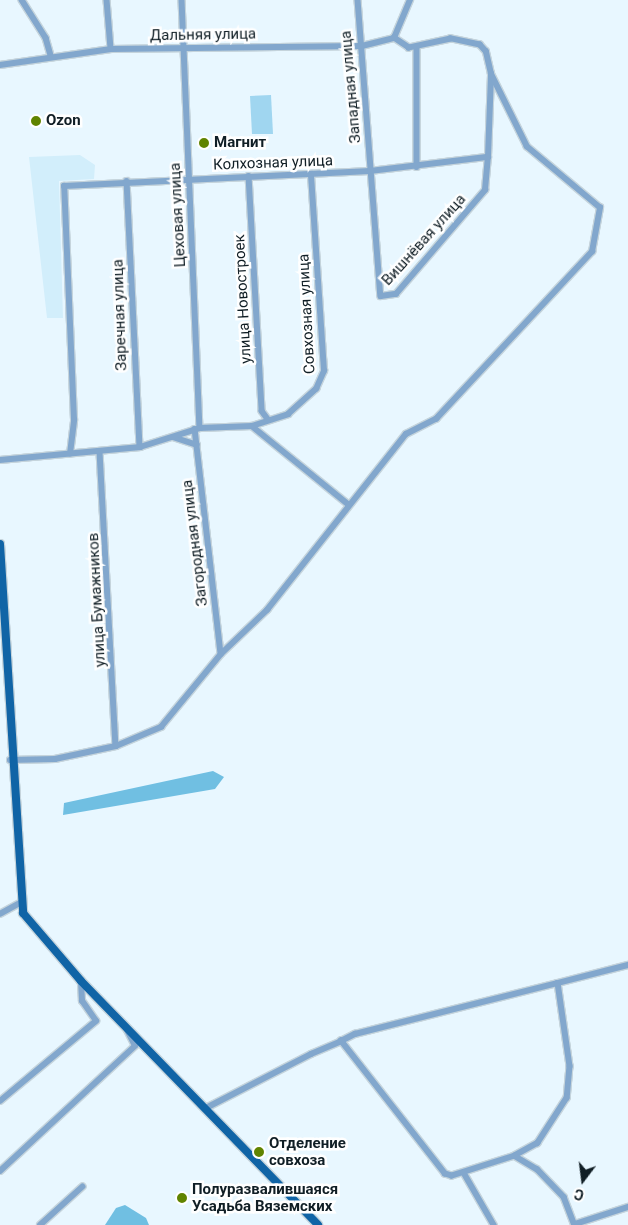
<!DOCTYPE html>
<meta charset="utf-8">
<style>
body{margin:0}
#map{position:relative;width:628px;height:1225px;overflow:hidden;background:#e8f7ff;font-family:Roboto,sans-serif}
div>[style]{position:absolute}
.built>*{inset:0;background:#d2eefb}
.green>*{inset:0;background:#a0d6f0}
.forest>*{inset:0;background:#70bfe2}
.roads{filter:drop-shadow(1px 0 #c5d4dc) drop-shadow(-1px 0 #c5d4dc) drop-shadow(0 1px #c5d4dc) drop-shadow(0 -1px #c5d4dc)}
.minor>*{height:5.5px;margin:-2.75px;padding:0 2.75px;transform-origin:2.75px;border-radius:2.75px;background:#82a7cd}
.major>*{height:8px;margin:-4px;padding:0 4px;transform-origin:4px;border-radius:4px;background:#1064a6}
.dots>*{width:14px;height:14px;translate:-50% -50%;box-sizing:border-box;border:2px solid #fff;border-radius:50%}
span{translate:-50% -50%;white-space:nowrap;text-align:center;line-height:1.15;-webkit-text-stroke:5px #fff;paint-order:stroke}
.street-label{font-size:15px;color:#101e25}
.poi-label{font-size:15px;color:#101e25;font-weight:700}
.left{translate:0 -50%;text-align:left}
.north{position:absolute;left:558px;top:1155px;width:50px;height:50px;-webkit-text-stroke:4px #fff;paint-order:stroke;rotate:195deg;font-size:14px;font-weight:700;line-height:20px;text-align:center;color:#101e25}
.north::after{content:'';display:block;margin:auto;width:18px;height:22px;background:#101e25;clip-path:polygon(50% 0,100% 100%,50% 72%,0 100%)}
</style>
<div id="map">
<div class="built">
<i style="clip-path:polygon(80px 155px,95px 165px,94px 179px,59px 181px,63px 318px,47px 318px,29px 157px)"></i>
</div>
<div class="green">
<i style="clip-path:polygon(271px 95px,273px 134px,252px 134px,250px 96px)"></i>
</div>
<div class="forest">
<i style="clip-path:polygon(213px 771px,224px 777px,215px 789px,63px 815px,64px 803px)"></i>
<i style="clip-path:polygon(125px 1205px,146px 1218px,149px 1225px,105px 1225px,116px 1208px)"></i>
</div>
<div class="roads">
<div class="minor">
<i style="left:22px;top:0;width:45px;rotate:57.7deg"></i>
<i style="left:46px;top:38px;width:19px;rotate:74deg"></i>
<i style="left:107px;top:0;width:49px;rotate:85.3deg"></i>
<i style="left:182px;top:0;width:428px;rotate:87.6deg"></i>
<i style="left:358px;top:0;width:297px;rotate:85.6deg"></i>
<i style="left:381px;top:296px;width:15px;rotate:-8deg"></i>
<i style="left:396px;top:294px;width:137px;rotate:-49.4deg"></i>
<i style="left:485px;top:190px;width:33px;rotate:-85deg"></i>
<i style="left:417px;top:48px;width:119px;rotate:90deg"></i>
<i style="left:0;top:65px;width:112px;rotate:-8.2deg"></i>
<i style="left:111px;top:49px;width:251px;rotate:-0.7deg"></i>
<i style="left:362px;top:46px;width:33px;rotate:-14deg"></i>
<i style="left:394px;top:38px;width:41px;rotate:-67.2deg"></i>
<i style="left:249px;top:176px;width:235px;rotate:86.8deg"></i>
<i style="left:262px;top:411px;width:9px;rotate:54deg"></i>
<i style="left:127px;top:181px;width:266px;rotate:87.2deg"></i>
<i style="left:252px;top:426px;width:124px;rotate:39.1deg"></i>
<i style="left:195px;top:429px;width:226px;rotate:83.4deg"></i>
<i style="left:173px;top:437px;width:25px;rotate:18deg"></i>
<i style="left:100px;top:452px;width:294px;rotate:86.9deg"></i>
<i style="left:70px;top:454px;width:34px;rotate:-83deg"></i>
<i style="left:74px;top:420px;width:234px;rotate:-92.4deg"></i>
<i style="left:64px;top:186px;width:306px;rotate:-2.8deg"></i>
<i style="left:370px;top:171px;width:119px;rotate:-6.8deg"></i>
<i style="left:488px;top:157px;width:83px;rotate:-87.9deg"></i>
<i style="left:491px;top:74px;width:23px;rotate:-103deg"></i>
<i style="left:486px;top:52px;width:9px;rotate:-131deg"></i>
<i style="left:480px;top:45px;width:30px;rotate:-168deg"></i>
<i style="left:451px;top:39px;width:43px;rotate:167.9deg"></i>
<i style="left:409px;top:48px;width:18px;rotate:-146deg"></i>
<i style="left:0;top:460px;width:141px;rotate:-5.3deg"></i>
<i style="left:140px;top:447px;width:63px;rotate:-17.6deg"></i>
<i style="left:200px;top:428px;width:52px;rotate:-2.2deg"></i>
<i style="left:252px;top:426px;width:38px;rotate:-18deg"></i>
<i style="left:288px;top:414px;width:38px;rotate:-42deg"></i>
<i style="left:316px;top:389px;width:20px;rotate:-66deg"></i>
<i style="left:324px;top:371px;width:197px;rotate:-93.8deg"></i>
<i style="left:10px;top:760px;width:45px;rotate:-1.3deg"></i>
<i style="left:55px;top:759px;width:62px;rotate:-12deg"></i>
<i style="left:116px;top:746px;width:49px;rotate:-22.9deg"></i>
<i style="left:161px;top:727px;width:94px;rotate:-50.6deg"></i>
<i style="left:221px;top:654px;width:64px;rotate:-43.7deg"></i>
<i style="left:267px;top:610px;width:224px;rotate:-51.7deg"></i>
<i style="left:406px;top:434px;width:34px;rotate:-27deg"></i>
<i style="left:436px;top:419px;width:229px;rotate:-47deg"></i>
<i style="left:592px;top:252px;width:45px;rotate:-79.7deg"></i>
<i style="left:600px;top:208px;width:95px;rotate:-140.1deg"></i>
<i style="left:527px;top:147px;width:81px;rotate:-116.3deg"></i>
<i style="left:0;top:914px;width:23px;rotate:-29deg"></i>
<i style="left:558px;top:983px;width:72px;rotate:-14.4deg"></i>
<i style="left:0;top:1101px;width:125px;rotate:-39.8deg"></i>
<i style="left:96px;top:1021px;width:24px;rotate:-125deg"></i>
<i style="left:82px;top:1001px;width:20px;rotate:-93deg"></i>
<i style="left:206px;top:1108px;width:118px;rotate:-27.2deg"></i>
<i style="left:311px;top:1054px;width:33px;rotate:-23deg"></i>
<i style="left:341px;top:1041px;width:16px;rotate:-27deg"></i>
<i style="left:355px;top:1034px;width:209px;rotate:-14.1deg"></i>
<i style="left:558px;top:983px;width:84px;rotate:81.8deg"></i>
<i style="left:570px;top:1066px;width:32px;rotate:95deg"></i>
<i style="left:567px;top:1098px;width:54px;rotate:122.8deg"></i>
<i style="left:538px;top:1143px;width:26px;rotate:151deg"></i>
<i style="left:515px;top:1156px;width:66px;rotate:162.4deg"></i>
<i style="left:452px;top:1176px;width:7px;rotate:-164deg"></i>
<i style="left:445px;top:1174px;width:169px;rotate:-128deg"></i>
<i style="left:515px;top:1156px;width:26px;rotate:31deg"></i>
<i style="left:537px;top:1169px;width:39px;rotate:46deg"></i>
<i style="left:564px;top:1197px;width:30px;rotate:69deg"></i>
<i style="left:0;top:1171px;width:184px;rotate:-42.8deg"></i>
<i style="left:135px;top:1046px;width:20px;rotate:-117deg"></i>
<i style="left:464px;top:1173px;width:60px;rotate:60deg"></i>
<i style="left:575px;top:1224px;width:56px;rotate:-17.8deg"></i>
<i style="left:40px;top:1225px;width:57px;rotate:-42.1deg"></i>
</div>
<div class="major">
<i style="left:0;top:544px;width:370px;rotate:86.4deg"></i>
<i style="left:23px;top:913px;width:89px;rotate:49.5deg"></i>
<i style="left:81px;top:981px;width:340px;rotate:45.8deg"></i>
</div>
</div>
<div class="dots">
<i style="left:36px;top:121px;background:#608400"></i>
<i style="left:204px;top:143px;background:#608400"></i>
<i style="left:259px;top:1152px;background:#608400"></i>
<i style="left:182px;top:1198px;background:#608400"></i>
</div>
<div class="street-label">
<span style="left:203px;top:35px;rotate:-1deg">Дальняя улица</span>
<span style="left:351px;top:87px;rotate:-95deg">Западная улица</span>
<span style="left:273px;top:163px;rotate:-2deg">Колхозная улица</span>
<span style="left:178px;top:215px;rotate:-93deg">Цеховая улица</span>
<span style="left:424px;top:240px;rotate:-48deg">Вишнёвая улица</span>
<span style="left:243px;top:299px;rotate:-93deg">улица Новостроек</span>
<span style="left:307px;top:314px;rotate:-93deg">Совхозная улица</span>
<span style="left:120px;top:315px;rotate:-92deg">Заречная улица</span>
<span style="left:195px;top:543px;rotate:-97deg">Загородная улица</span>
<span style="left:97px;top:600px;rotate:-93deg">улица Бумажников</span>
</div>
<div class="poi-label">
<span class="left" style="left:46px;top:121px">Ozon</span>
<span class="left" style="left:214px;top:143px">Магнит</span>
<span class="left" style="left:269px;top:1152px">Отделение<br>совхоза</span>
<span class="left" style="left:192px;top:1198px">Полуразвалившаяся<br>Усадьба Вяземских</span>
</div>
<div class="north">С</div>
</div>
